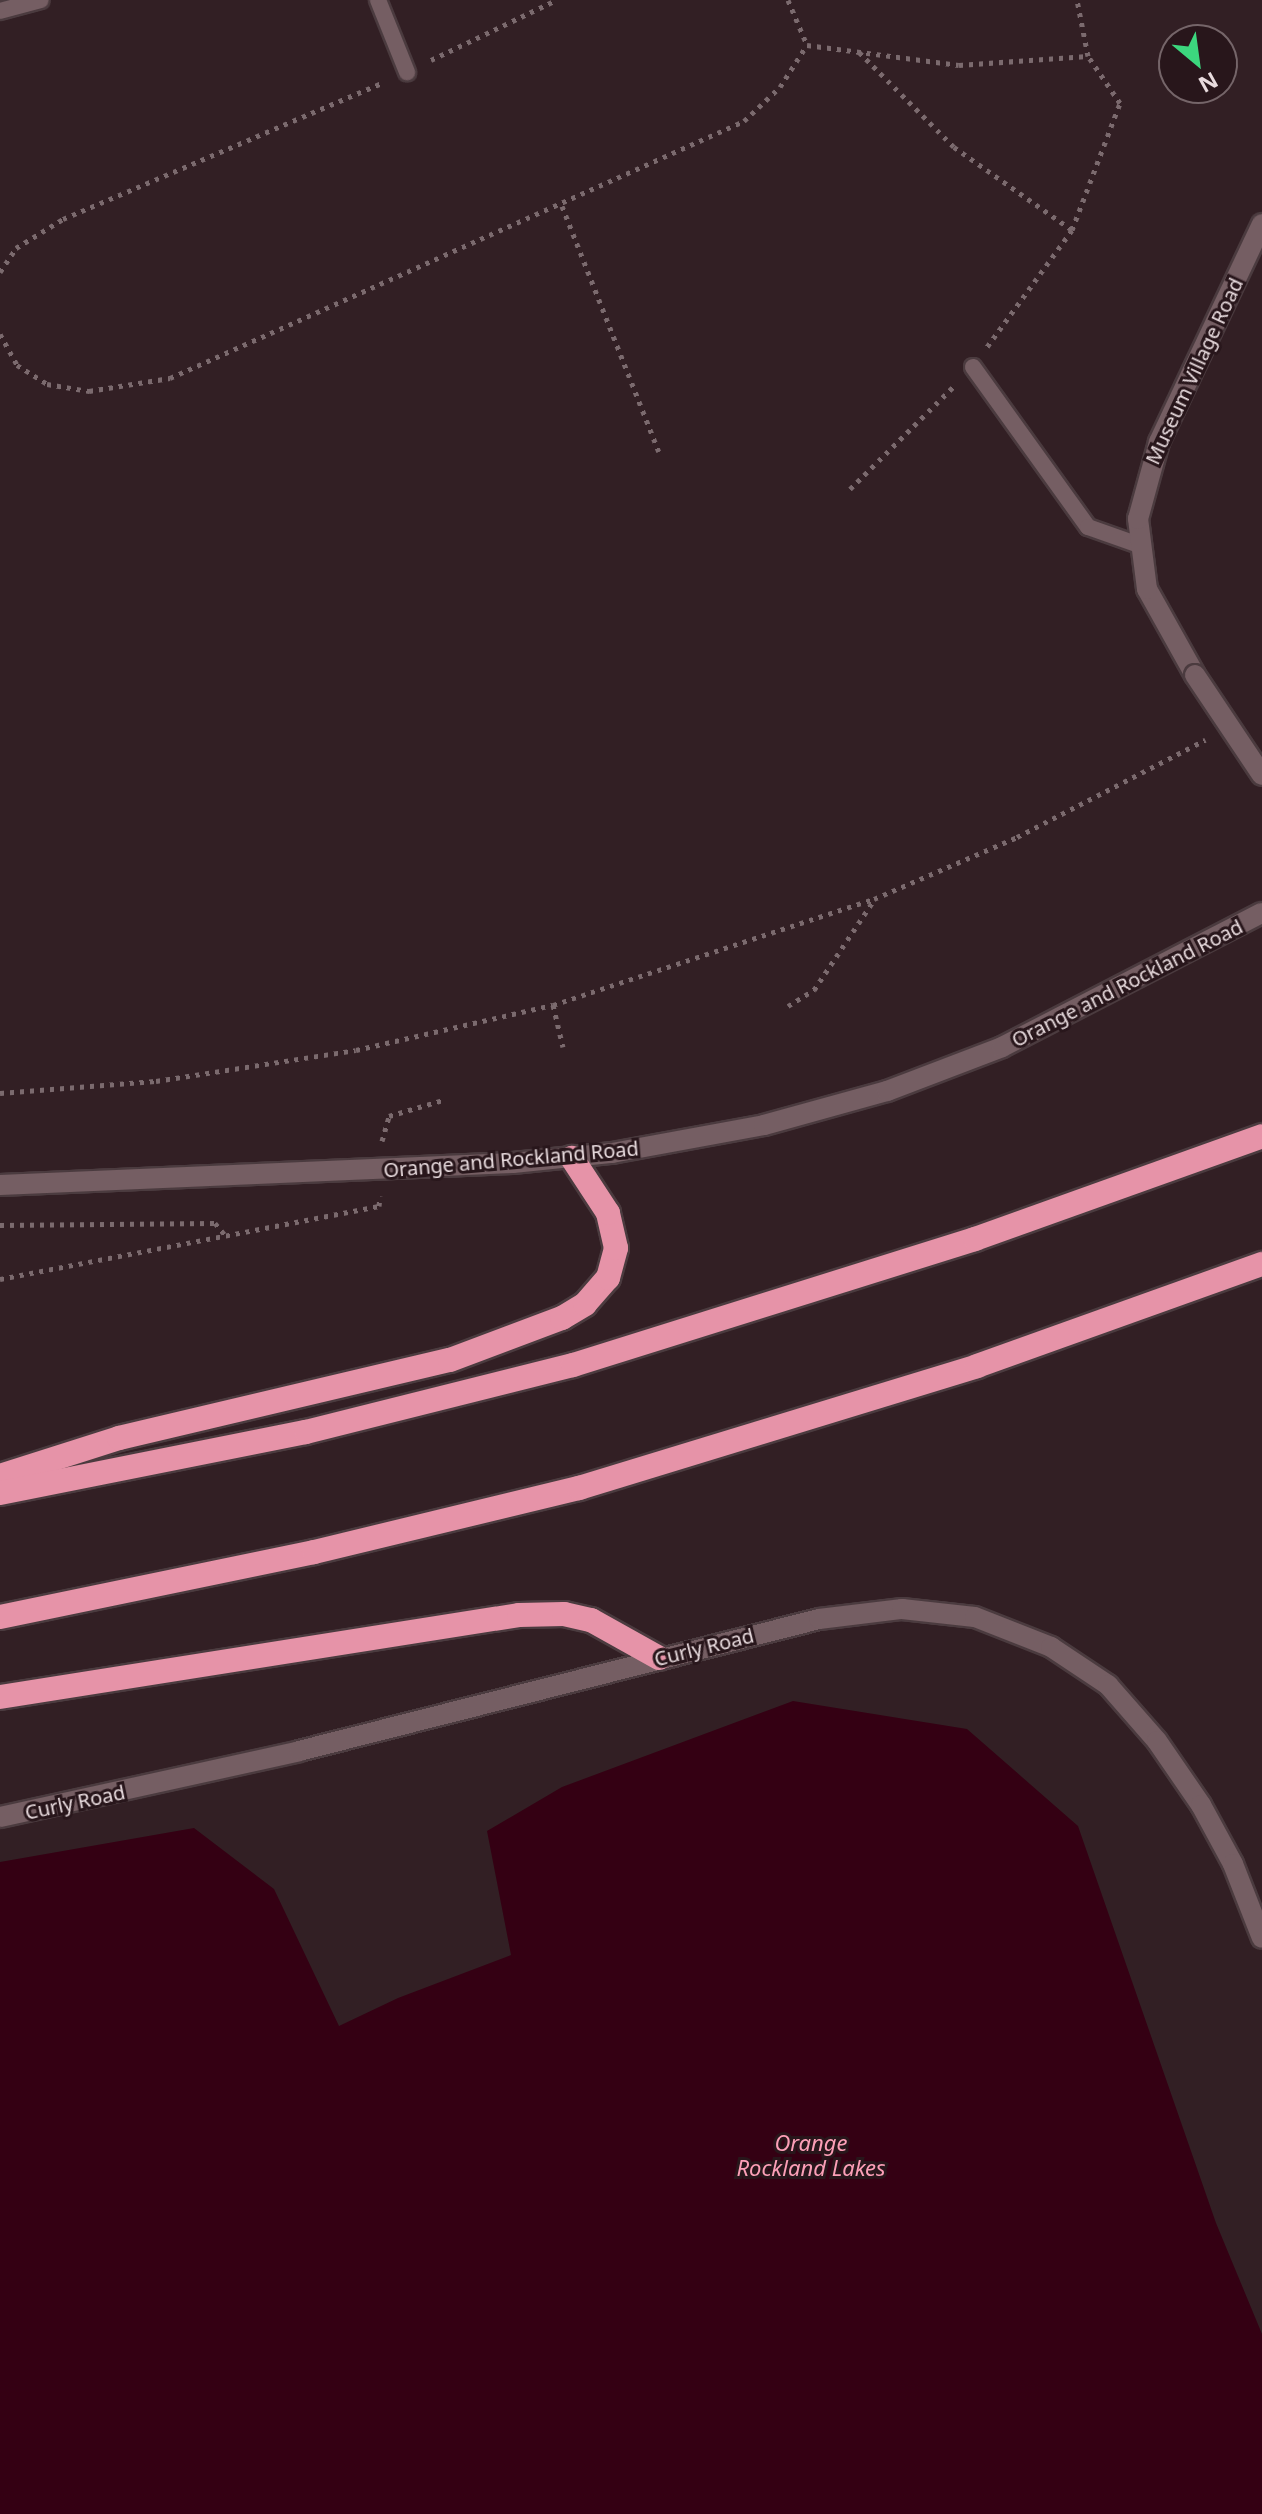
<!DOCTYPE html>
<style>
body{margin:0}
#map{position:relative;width:1262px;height:2514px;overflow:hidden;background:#321f24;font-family:"Noto Sans",sans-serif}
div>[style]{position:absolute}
.water>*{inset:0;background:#340013}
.path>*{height:5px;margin-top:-2.5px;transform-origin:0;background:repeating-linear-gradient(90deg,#7b6a6e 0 4px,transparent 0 10px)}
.roads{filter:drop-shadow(2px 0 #4b3b3f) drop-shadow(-2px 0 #4b3b3f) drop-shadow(0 2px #4b3b3f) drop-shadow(0 -2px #4b3b3f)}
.service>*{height:16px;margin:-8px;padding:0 8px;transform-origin:8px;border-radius:8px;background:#755e63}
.minor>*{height:20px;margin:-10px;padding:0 10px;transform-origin:10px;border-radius:10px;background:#755e63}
.tertiary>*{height:20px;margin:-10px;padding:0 10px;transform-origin:10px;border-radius:10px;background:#755e63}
.motorway>*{height:24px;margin:-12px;padding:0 12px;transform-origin:12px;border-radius:12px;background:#e693a8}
.bridges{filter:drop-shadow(2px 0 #4b3b3f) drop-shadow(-2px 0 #4b3b3f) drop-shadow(0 2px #4b3b3f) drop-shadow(0 -2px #4b3b3f)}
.tertiary-bridge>*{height:20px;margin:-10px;padding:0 10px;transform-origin:10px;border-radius:10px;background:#755e63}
span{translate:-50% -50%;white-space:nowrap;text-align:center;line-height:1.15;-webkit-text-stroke:6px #28161b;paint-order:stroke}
.street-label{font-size:20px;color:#e8dbde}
.water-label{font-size:22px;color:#fc9fb7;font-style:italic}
.north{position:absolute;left:1158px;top:24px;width:80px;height:80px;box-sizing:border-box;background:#28161b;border:2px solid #756569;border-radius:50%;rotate:151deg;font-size:22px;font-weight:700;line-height:32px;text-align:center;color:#e8dbde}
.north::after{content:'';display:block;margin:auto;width:28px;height:36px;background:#3cd77e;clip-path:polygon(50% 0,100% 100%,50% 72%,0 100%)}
</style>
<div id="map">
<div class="water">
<i style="clip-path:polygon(793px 1701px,967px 1729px,1078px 1826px,1216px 2223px,1262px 2334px,1262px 2514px,0 2514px,0 1862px,194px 1828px,274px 1889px,339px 2026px,398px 1998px,511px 1955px,487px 1831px,562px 1787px)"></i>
</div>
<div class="path">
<i style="left:788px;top:0;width:49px;rotate:67.1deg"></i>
<i style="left:807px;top:45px;width:153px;rotate:7.5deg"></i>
<i style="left:959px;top:65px;width:129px;rotate:-4deg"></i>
<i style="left:859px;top:52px;width:134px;rotate:45deg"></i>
<i style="left:954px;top:147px;width:144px;rotate:35.1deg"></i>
<i style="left:1072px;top:230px;width:145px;rotate:126deg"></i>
<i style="left:431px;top:60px;width:139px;rotate:-25.6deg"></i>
<i style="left:562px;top:206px;width:264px;rotate:68.5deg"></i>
<i style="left:1072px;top:230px;width:136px;rotate:-69.3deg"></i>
<i style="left:1120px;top:103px;width:57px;rotate:-124.2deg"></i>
<i style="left:1088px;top:56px;width:57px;rotate:-101.1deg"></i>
<i style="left:0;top:272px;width:29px;rotate:-56deg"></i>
<i style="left:16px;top:248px;width:55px;rotate:-31.7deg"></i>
<i style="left:63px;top:219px;width:347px;rotate:-23.1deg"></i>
<i style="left:0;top:334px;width:35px;rotate:61deg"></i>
<i style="left:17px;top:365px;width:36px;rotate:32deg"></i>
<i style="left:47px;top:384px;width:43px;rotate:9.5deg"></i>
<i style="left:89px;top:391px;width:82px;rotate:-9.1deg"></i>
<i style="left:170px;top:378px;width:629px;rotate:-24.12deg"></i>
<i style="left:744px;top:121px;width:50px;rotate:-43.4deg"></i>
<i style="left:780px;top:87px;width:50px;rotate:-57.3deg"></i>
<i style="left:850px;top:489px;width:148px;rotate:-44.7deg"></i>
<i style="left:553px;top:1005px;width:43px;rotate:76.6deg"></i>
<i style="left:788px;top:1006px;width:31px;rotate:-32deg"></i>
<i style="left:814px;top:990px;width:108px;rotate:-56.3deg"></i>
<i style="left:0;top:1093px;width:156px;rotate:-4.4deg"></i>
<i style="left:156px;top:1081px;width:202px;rotate:-8.8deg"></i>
<i style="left:356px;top:1050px;width:202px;rotate:-12.9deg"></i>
<i style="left:553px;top:1005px;width:338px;rotate:-18.3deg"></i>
<i style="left:874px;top:899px;width:156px;rotate:-23.4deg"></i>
<i style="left:1017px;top:837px;width:212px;rotate:-27.3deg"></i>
<i style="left:382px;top:1141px;width:26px;rotate:-74deg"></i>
<i style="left:389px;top:1116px;width:56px;rotate:-16.5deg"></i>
<i style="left:0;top:1225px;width:215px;rotate:-0.5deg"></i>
<i style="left:215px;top:1223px;width:16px;rotate:50deg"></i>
<i style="left:0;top:1279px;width:386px;rotate:-10.9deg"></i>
<i style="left:379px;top:1206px;width:10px;rotate:-84deg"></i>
</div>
<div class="roads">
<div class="service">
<i style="left:378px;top:0;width:78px;rotate:68.1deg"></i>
<i style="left:0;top:11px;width:42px;rotate:-15deg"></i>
<i style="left:973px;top:367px;width:197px;rotate:54.3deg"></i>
<i style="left:1088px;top:527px;width:54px;rotate:19.4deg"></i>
</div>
<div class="minor">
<i style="left:0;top:1817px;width:306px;rotate:-12.4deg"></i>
<i style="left:299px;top:1751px;width:536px;rotate:-14.24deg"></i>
<i style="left:819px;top:1619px;width:84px;rotate:-6.9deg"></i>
<i style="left:902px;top:1609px;width:73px;rotate:6.3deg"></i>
<i style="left:975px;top:1617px;width:82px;rotate:21.5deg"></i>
<i style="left:1051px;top:1647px;width:69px;rotate:33.7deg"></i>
<i style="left:1108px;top:1685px;width:74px;rotate:48.8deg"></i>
<i style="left:1157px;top:1741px;width:78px;rotate:55.5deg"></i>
<i style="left:1201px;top:1805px;width:67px;rotate:61.5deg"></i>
<i style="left:1233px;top:1864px;width:79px;rotate:68.6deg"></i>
</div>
<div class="tertiary">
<i style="left:1195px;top:675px;width:98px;rotate:-119.2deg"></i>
<i style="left:1147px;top:589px;width:71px;rotate:-97.3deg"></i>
<i style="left:1138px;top:519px;width:80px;rotate:-74.7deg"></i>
<i style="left:1159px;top:442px;width:241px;rotate:-64.7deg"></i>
<i style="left:0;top:1185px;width:513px;rotate:-2.46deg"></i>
<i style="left:513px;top:1163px;width:100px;rotate:-5.8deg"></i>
<i style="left:612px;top:1153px;width:155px;rotate:-10.4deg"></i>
<i style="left:764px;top:1125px;width:128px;rotate:-15.5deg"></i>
<i style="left:887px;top:1091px;width:123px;rotate:-20.9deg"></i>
<i style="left:1002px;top:1047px;width:292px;rotate:-27.3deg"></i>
</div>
<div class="motorway">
<i style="left:0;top:1476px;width:125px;rotate:-17.7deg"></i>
<i style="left:119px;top:1438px;width:340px;rotate:-13.3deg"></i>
<i style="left:450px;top:1360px;width:120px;rotate:-20.6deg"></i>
<i style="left:562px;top:1318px;width:27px;rotate:-31deg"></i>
<i style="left:585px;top:1304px;width:35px;rotate:-49deg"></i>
<i style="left:608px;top:1278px;width:31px;rotate:-75deg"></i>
<i style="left:616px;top:1248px;width:36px;rotate:-103deg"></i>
<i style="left:608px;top:1213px;width:66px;rotate:-123.2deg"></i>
<i style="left:0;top:1493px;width:312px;rotate:-11.3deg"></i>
<i style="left:306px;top:1432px;width:275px;rotate:-14.1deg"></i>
<i style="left:573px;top:1365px;width:421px;rotate:-17.4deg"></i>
<i style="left:975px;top:1239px;width:305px;rotate:-19.7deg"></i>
<i style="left:0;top:1617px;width:321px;rotate:-11.7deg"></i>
<i style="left:314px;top:1552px;width:273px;rotate:-13.6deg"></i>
<i style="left:579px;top:1488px;width:416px;rotate:-17deg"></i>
<i style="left:977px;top:1366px;width:303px;rotate:-19.7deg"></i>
<i style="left:0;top:1697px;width:525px;rotate:-8.98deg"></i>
<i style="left:519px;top:1615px;width:45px;rotate:-1.3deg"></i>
<i style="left:564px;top:1614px;width:28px;rotate:13deg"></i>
<i style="left:591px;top:1620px;width:78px;rotate:29.2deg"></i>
</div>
</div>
<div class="bridges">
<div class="tertiary-bridge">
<i style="left:1195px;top:675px;width:120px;rotate:56.2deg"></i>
</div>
</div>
<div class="street-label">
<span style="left:1194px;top:371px;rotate:-65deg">Museum Village Road</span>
<span style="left:1127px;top:983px;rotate:-27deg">Orange and Rockland Road</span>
<span style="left:511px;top:1159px;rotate:-5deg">Orange and Rockland Road</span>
<span style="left:704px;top:1647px;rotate:-14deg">Curly Road</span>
<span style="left:75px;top:1802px;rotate:-12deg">Curly Road</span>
</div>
<div class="water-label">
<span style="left:811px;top:2155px">Orange<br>Rockland Lakes</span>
</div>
<div class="north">N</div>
</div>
